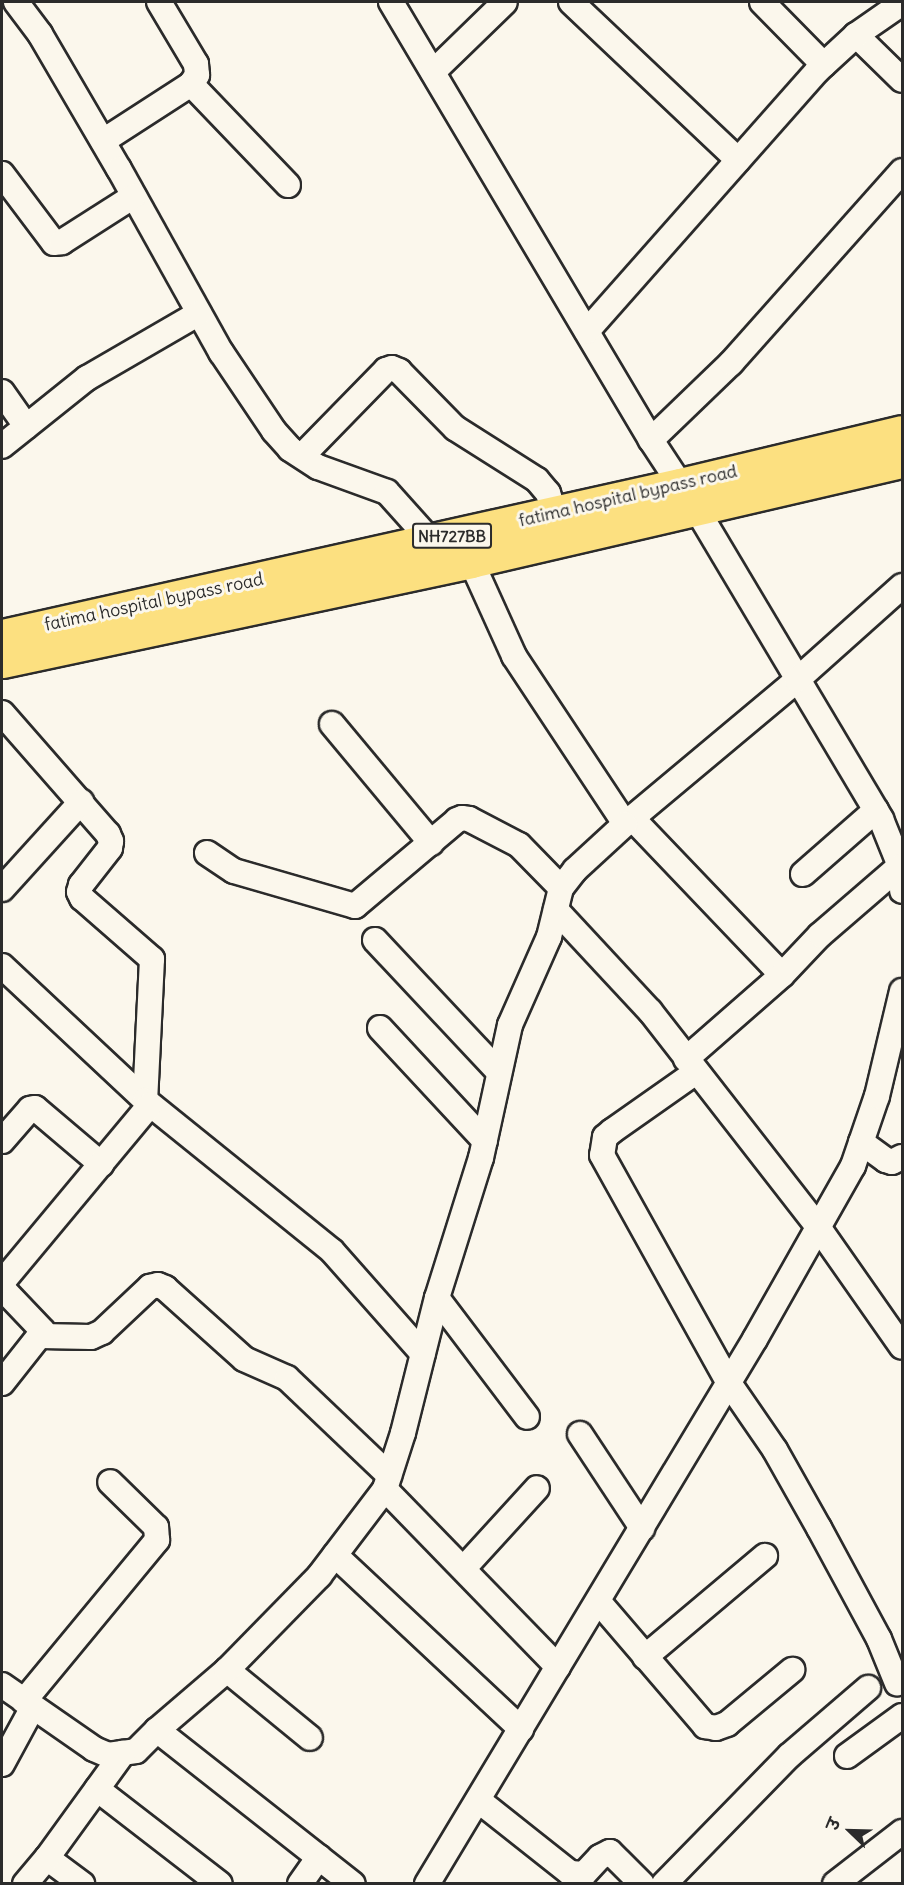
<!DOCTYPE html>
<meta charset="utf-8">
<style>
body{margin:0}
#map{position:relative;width:904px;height:1885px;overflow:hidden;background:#fbf7ec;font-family:Delius,"Playpen Sans Deva",sans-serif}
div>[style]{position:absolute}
.roads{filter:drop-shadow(2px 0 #2b2b2b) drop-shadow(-2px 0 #2b2b2b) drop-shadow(0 2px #2b2b2b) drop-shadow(0 -2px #2b2b2b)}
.minor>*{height:24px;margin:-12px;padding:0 12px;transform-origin:12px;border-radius:12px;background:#fbf7ec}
.highway>*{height:33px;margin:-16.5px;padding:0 16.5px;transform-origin:16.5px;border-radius:16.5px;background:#fce080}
span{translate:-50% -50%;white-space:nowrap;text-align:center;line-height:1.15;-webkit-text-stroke:6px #fbf7ec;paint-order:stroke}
.shield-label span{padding:2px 4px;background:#fbf7ec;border:2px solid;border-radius:4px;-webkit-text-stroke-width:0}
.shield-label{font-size:16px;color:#2b2b2b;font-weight:700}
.street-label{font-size:18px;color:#2b2b2b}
.frame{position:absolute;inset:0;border:3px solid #2b2b2b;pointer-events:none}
.north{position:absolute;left:820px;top:1801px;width:60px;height:60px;-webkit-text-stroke:4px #fbf7ec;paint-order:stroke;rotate:293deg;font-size:16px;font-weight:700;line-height:24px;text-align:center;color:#2b2b2b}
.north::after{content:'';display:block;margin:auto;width:21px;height:27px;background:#2b2b2b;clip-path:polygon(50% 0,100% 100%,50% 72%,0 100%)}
</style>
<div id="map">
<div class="roads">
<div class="minor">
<i style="left:16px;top:2px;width:40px;rotate:53deg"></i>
<i style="left:40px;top:34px;width:156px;rotate:59.7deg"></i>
<i style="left:119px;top:169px;width:210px;rotate:60.9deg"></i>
<i style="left:221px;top:352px;width:95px;rotate:56.1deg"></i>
<i style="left:274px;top:431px;width:24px;rotate:48deg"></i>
<i style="left:290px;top:449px;width:33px;rotate:33deg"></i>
<i style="left:318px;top:467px;width:73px;rotate:19.9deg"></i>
<i style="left:387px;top:492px;width:66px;rotate:48.1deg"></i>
<i style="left:391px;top:2px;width:509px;rotate:59.31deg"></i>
<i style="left:651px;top:440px;width:84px;rotate:56.7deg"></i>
<i style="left:697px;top:510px;width:360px;rotate:59.2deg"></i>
<i style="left:881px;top:819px;width:51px;rotate:68deg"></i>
<i style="left:900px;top:866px;width:25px;rotate:85deg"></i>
<i style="left:571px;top:2px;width:230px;rotate:43.4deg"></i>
<i style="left:762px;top:2px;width:88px;rotate:45.5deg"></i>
<i style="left:856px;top:35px;width:64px;rotate:44.4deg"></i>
<i style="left:433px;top:72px;width:100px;rotate:-44.2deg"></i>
<i style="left:191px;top:84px;width:140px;rotate:46.2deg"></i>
<i style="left:103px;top:141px;width:105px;rotate:-32.9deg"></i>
<i style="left:191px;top:84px;width:11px;rotate:-56deg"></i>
<i style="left:197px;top:75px;width:11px;rotate:-95deg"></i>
<i style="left:196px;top:64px;width:72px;rotate:-120.8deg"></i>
<i style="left:2px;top:174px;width:86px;rotate:53deg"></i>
<i style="left:54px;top:243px;width:8px;rotate:-7deg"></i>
<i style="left:62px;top:242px;width:85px;rotate:-32.6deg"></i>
<i style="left:587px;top:331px;width:347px;rotate:-48.5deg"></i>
<i style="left:817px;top:71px;width:53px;rotate:-42.7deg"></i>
<i style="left:856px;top:35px;width:56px;rotate:-34.8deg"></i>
<i style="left:2px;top:392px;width:42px;rotate:54.8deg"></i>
<i style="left:651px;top:440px;width:111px;rotate:-43.9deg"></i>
<i style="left:731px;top:363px;width:257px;rotate:-48.3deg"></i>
<i style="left:2px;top:446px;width:109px;rotate:-38.7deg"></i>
<i style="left:87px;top:378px;width:129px;rotate:-30.1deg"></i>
<i style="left:302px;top:456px;width:120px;rotate:-45.7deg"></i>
<i style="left:386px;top:370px;width:6px;rotate:-18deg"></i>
<i style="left:392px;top:368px;width:8px;rotate:23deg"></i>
<i style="left:399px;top:371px;width:80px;rotate:45.5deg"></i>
<i style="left:455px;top:428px;width:97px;rotate:32.4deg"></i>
<i style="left:537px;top:480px;width:17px;rotate:50deg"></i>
<i style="left:548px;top:493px;width:20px;rotate:72deg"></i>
<i style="left:471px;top:561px;width:104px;rotate:65.6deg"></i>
<i style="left:514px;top:656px;width:201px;rotate:56.5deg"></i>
<i style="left:625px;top:824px;width:224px;rotate:-39.9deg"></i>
<i style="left:797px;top:680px;width:141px;rotate:-41.8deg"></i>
<i style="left:2px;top:713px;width:161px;rotate:48.8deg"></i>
<i style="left:108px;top:834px;width:8px;rotate:67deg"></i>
<i style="left:111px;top:841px;width:7px;rotate:98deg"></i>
<i style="left:110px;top:848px;width:47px;rotate:128.1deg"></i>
<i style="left:81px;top:885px;width:7px;rotate:106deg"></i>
<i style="left:79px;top:892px;width:7px;rotate:63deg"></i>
<i style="left:82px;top:898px;width:93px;rotate:41.1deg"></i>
<i style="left:152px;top:959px;width:141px;rotate:92.8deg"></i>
<i style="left:332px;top:724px;width:155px;rotate:50.2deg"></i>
<i style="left:632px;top:818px;width:217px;rotate:46.3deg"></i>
<i style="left:207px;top:853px;width:32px;rotate:34deg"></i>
<i style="left:234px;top:871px;width:126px;rotate:16.1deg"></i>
<i style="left:355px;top:906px;width:133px;rotate:-40.1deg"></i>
<i style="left:457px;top:820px;width:5px;rotate:-22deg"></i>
<i style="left:462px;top:818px;width:7px;rotate:8deg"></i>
<i style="left:469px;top:819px;width:56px;rotate:27.5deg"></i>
<i style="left:519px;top:845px;width:60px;rotate:45.7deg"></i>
<i style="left:803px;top:874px;width:97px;rotate:-41.2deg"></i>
<i style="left:2px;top:889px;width:118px;rotate:-47.8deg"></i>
<i style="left:556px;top:910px;width:138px;rotate:47.1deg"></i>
<i style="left:650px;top:1011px;width:274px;rotate:52.1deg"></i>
<i style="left:818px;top:1227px;width:146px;rotate:55deg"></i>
<i style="left:375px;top:940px;width:181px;rotate:46.8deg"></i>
<i style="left:2px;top:966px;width:196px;rotate:43.1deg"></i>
<i style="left:145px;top:1100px;width:240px;rotate:38.9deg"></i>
<i style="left:332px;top:1251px;width:137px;rotate:48.5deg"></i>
<i style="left:380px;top:1028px;width:154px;rotate:47.1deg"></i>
<i style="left:686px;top:1059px;width:128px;rotate:-41.2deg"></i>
<i style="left:782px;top:975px;width:55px;rotate:-46.5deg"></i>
<i style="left:820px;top:935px;width:106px;rotate:-40.8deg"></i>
<i style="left:696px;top:1072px;width:103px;rotate:144.9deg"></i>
<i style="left:612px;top:1131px;width:9px;rotate:139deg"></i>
<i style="left:605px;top:1137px;width:18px;rotate:99deg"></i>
<i style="left:602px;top:1155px;width:261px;rotate:60.9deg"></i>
<i style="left:729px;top:1383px;width:81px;rotate:55.5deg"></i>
<i style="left:775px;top:1450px;width:90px;rotate:60.6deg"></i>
<i style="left:819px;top:1528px;width:126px;rotate:61.6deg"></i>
<i style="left:879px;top:1639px;width:48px;rotate:67.8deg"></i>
<i style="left:2px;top:1141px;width:43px;rotate:-48.8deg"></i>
<i style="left:30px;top:1109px;width:5px;rotate:-11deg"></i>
<i style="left:35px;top:1108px;width:87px;rotate:40.3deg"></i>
<i style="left:861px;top:1142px;width:31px;rotate:36deg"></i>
<i style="left:886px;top:1160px;width:6px;rotate:18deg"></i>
<i style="left:892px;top:1162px;width:11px;rotate:-27deg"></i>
<i style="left:437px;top:1298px;width:149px;rotate:52.9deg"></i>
<i style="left:41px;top:1336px;width:50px;rotate:1.1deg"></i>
<i style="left:91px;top:1337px;width:12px;rotate:-24deg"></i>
<i style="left:102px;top:1332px;width:66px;rotate:-43.2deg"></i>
<i style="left:150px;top:1287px;width:8px;rotate:-14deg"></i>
<i style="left:158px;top:1285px;width:8px;rotate:23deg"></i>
<i style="left:165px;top:1288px;width:106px;rotate:41.9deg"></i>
<i style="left:244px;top:1359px;width:47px;rotate:23.8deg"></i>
<i style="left:287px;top:1378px;width:141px;rotate:43.6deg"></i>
<i style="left:2px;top:1383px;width:66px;rotate:-51.7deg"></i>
<i style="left:43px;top:1331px;width:58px;rotate:-133.6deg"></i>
<i style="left:3px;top:1289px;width:9px;rotate:-84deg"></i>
<i style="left:4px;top:1280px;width:228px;rotate:-50.2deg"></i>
<i style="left:580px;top:1434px;width:113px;rotate:56.6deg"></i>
<i style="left:385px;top:1489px;width:248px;rotate:45.8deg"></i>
<i style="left:335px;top:1555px;width:255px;rotate:43.1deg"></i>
<i style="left:464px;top:1568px;width:108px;rotate:-47.6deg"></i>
<i style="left:598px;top:1601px;width:165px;rotate:49.4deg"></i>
<i style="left:705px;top:1726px;width:11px;rotate:10deg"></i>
<i style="left:716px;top:1728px;width:12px;rotate:-20deg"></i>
<i style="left:727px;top:1724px;width:85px;rotate:-39.7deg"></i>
<i style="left:645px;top:1657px;width:157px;rotate:-40.1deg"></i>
<i style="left:227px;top:1670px;width:107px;rotate:39.3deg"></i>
<i style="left:2px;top:1685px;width:112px;rotate:34.8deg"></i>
<i style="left:94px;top:1749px;width:15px;rotate:23deg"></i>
<i style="left:108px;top:1755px;width:28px;rotate:-8deg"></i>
<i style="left:136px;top:1751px;width:30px;rotate:-45deg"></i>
<i style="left:157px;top:1730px;width:249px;rotate:38.2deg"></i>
<i style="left:24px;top:1701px;width:209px;rotate:-50.4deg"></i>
<i style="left:157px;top:1540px;width:13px;rotate:-94deg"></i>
<i style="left:156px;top:1527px;width:64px;rotate:-135.6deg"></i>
<i style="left:157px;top:1730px;width:92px;rotate:-40.6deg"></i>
<i style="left:227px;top:1670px;width:132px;rotate:-45.6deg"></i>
<i style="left:319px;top:1576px;width:109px;rotate:-52.8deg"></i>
<i style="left:385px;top:1489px;width:59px;rotate:-72.2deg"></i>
<i style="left:403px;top:1433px;width:139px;rotate:-75.9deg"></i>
<i style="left:437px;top:1298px;width:147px;rotate:-72.6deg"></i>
<i style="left:481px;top:1158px;width:136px;rotate:-77.7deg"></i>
<i style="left:510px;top:1025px;width:96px;rotate:-66.1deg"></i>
<i style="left:549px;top:937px;width:50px;rotate:-76.2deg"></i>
<i style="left:561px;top:888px;width:23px;rotate:-52deg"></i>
<i style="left:575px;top:870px;width:68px;rotate:-42.6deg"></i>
<i style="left:847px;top:1756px;width:68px;rotate:-36deg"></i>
<i style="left:2px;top:1764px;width:65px;rotate:-61.5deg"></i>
<i style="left:97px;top:1789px;width:155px;rotate:37.7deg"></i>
<i style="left:478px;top:1800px;width:117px;rotate:38.4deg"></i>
<i style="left:570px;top:1873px;width:14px;rotate:4deg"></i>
<i style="left:584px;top:1874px;width:23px;rotate:-47deg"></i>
<i style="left:600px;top:1857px;width:11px;rotate:-27deg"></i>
<i style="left:610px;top:1852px;width:45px;rotate:45deg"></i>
<i style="left:47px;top:1858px;width:44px;rotate:36.6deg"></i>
<i style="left:25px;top:1884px;width:34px;rotate:-50deg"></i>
<i style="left:47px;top:1858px;width:130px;rotate:-54.1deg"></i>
<i style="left:300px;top:1884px;width:33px;rotate:-55deg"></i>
<i style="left:427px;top:1884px;width:636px;rotate:-58.96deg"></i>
<i style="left:755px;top:1339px;width:199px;rotate:-60.5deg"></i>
<i style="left:853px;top:1166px;width:74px;rotate:-71.1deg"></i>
<i style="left:877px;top:1096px;width:108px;rotate:-76.6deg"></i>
<i style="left:664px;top:1884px;width:180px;rotate:-45.7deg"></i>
<i style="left:790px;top:1755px;width:103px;rotate:-40.7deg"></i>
<i style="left:835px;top:1884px;width:85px;rotate:-37.8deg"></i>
</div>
<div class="highway">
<i style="left:2px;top:636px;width:695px;rotate:-12.56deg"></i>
<i style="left:680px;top:485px;width:228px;rotate:-13.4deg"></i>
<i style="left:2px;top:661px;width:480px;rotate:-12deg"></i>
<i style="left:471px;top:561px;width:442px;rotate:-13.1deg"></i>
</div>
</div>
<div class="shield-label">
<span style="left:452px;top:536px">NH727BB</span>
</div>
<div class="street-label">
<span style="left:628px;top:496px;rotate:-13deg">fatima hospital bypass road</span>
<span style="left:154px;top:602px;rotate:-12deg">fatima hospital bypass road</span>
</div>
<div class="frame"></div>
<div class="north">उ</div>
</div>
